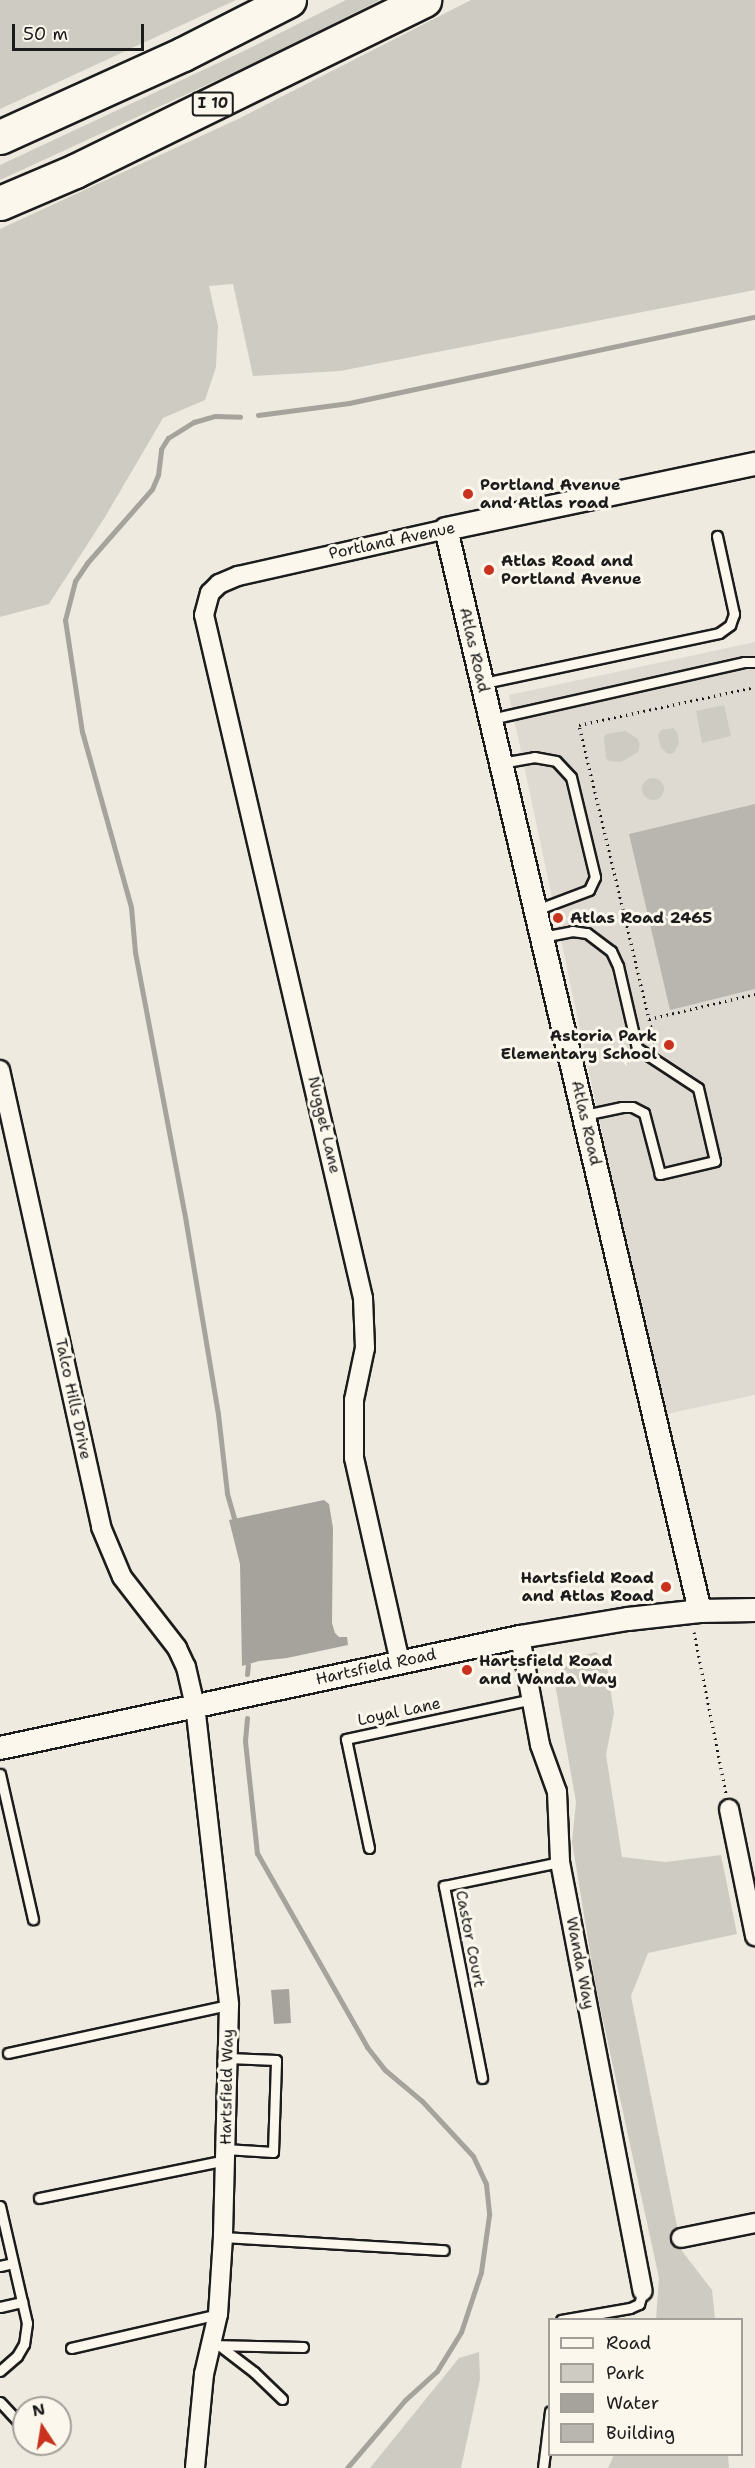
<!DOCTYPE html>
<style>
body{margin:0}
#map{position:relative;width:755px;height:2468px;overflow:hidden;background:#eeeadf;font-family:"Shantell Sans",sans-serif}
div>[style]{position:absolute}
.built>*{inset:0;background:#dedad1}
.green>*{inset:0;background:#ceccc2}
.round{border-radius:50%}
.water>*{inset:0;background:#a6a39d}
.stream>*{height:5px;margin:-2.5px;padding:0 2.5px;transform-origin:2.5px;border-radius:2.5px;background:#a6a39d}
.building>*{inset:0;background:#b9b6af}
.path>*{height:3px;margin-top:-1.5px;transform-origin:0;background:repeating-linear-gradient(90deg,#1c1c1c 0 1.5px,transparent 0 6px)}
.roads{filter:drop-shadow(2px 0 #1c1c1c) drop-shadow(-2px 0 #1c1c1c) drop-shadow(0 2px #1c1c1c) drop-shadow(0 -2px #1c1c1c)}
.service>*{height:9px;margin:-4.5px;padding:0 4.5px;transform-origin:4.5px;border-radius:4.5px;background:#fbf7ec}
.minor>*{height:18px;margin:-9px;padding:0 9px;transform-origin:9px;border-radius:9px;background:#fbf7ec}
.tertiary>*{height:22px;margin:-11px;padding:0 11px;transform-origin:11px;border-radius:11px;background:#fbf7ec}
.motorway>*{height:33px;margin:-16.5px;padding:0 16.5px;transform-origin:16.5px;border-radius:16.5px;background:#fbf7ec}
.dots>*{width:16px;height:16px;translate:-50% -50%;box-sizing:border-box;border:3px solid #fbf7ec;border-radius:50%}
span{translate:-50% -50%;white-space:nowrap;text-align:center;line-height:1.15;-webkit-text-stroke:6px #fbf7ec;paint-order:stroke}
.shield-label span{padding:2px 4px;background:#fbf7ec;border:2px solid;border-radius:4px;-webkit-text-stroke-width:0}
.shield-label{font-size:15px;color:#1c1c1c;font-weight:700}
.poi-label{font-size:16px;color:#1c1c1c;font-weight:700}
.left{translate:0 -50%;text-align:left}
.right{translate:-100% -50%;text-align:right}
.street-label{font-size:16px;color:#1c1c1c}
.legend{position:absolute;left:548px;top:2318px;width:195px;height:138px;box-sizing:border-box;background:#fbf7ec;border:2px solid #a29f99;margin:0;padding:8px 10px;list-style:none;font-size:18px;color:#1c1c1c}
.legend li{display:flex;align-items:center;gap:12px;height:30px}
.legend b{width:30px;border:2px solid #a29f99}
.north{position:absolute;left:12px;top:2396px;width:60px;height:60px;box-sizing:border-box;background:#fbf7ec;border:2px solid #a29f99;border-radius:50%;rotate:348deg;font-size:16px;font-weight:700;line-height:24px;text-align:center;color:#1c1c1c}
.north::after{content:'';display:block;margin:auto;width:21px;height:27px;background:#c8321e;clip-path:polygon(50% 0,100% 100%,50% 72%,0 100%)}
.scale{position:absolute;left:12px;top:24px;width:132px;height:27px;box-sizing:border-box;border:3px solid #1c1c1c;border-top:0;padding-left:8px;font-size:18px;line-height:21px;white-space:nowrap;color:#1c1c1c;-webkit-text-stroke:4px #fbf7ec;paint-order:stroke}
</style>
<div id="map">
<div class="built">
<i style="clip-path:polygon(755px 642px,755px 1395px,662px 1415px,509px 695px)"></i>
</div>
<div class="green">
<i style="clip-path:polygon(0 0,236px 0,0 109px)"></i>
<i style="clip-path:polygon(346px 0,380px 0,289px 47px,0 180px,0 165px,248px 49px)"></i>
<i style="clip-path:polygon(471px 0,755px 0,755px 290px,340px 371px,253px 376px,233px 284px,209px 286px,218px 326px,216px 367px,205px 400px,163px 418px,105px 517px,49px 604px,0 617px,0 229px,238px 119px)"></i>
<i style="clip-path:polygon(724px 705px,731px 736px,702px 743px,696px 711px)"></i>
<i style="clip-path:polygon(673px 728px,677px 732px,679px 743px,674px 753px,668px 754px,661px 748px,658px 735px,661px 730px)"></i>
<i style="clip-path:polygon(625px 731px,637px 738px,640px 744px,638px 752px,621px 762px,609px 761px,606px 758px,604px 737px,606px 734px)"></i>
<i class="round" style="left:642px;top:778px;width:22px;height:22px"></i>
<i style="clip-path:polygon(596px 1652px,607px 1666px,614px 1713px,606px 1755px,622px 1857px,665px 1862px,721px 1855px,737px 1934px,648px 1953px,631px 1996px,682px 2251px,712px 2290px,715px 2319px,656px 2319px,659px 2278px,596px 1988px,572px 1842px,576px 1802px,555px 1684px,570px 1659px)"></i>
<i style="clip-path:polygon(479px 2352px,480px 2379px,461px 2468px,370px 2468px,459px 2358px)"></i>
<i style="clip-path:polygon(614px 2455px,728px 2455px,729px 2468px,608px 2468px)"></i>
</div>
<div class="water">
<i style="clip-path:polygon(324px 1500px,329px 1504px,333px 1528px,332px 1623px,335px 1633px,339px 1637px,347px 1637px,348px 1645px,287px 1658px,259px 1661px,242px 1666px,240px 1564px,229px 1520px)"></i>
<i style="clip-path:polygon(289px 1989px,291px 2023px,274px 2024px,271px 1990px)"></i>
</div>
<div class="stream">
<i style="left:258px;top:415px;width:92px;rotate:-7.5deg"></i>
<i style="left:349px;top:403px;width:415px;rotate:-12deg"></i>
<i style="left:234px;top:1518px;width:26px;rotate:-106deg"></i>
<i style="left:227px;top:1493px;width:80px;rotate:-96.5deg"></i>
<i style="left:218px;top:1414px;width:195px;rotate:-99.5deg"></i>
<i style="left:186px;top:1222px;width:275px;rotate:-100.7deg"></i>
<i style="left:135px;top:952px;width:45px;rotate:-95.1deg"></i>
<i style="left:131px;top:907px;width:182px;rotate:-105.6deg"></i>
<i style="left:82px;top:732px;width:113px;rotate:-98.6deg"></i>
<i style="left:65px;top:620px;width:40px;rotate:-75.6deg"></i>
<i style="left:75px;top:581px;width:22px;rotate:-56deg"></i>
<i style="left:87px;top:563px;width:98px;rotate:-48.7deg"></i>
<i style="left:152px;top:489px;width:15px;rotate:-67deg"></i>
<i style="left:158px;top:475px;width:26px;rotate:-83deg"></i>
<i style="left:161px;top:449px;width:13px;rotate:-58deg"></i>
<i style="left:168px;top:438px;width:31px;rotate:-32deg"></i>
<i style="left:194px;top:422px;width:22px;rotate:-16deg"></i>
<i style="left:215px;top:416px;width:25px;rotate:2deg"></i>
<i style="left:247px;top:1674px;width:9px;rotate:-84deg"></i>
<i style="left:247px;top:1718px;width:23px;rotate:95deg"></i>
<i style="left:245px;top:1741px;width:113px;rotate:83.9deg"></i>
<i style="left:257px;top:1853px;width:223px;rotate:60.4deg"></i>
<i style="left:367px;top:2047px;width:29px;rotate:52deg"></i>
<i style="left:385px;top:2070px;width:48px;rotate:40deg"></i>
<i style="left:422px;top:2101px;width:75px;rotate:47.2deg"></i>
<i style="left:473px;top:2156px;width:31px;rotate:65deg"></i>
<i style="left:486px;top:2184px;width:31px;rotate:84deg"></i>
<i style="left:489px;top:2215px;width:58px;rotate:98deg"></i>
<i style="left:481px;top:2272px;width:63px;rotate:108.4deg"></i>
<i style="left:461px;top:2332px;width:46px;rotate:121.6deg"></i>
<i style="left:437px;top:2371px;width:43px;rotate:137.8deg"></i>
<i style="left:405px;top:2400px;width:89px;rotate:130.5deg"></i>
</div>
<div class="building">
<i style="clip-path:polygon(755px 804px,755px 989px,670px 1010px,629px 834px)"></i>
</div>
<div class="path">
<i style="left:649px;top:1019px;width:109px;rotate:-13.3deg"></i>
<i style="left:655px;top:1044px;width:328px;rotate:-103.4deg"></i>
<i style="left:579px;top:725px;width:180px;rotate:-12.2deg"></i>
<i style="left:694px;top:1632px;width:164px;rotate:78.8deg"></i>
</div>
<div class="roads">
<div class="service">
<i style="left:484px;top:683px;width:240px;rotate:-12deg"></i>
<i style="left:719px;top:633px;width:14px;rotate:-36deg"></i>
<i style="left:730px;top:625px;width:12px;rotate:-70deg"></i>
<i style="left:734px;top:614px;width:80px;rotate:-102.3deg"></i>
<i style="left:491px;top:719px;width:259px;rotate:-12.7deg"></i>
<i style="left:744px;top:662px;width:11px"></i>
<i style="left:501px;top:763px;width:34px;rotate:-10deg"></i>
<i style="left:534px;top:757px;width:22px;rotate:10deg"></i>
<i style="left:556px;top:761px;width:22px;rotate:47deg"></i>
<i style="left:571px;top:777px;width:103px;rotate:76.5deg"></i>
<i style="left:595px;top:877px;width:14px;rotate:115deg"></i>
<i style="left:589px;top:890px;width:57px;rotate:159.3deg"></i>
<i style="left:542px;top:937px;width:31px;rotate:-11deg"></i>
<i style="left:572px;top:931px;width:15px;rotate:8deg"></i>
<i style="left:587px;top:933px;width:30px;rotate:37deg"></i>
<i style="left:611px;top:951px;width:17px;rotate:65deg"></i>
<i style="left:618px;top:966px;width:84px;rotate:77deg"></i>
<i style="left:637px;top:1048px;width:73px;rotate:33.3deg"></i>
<i style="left:698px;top:1088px;width:75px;rotate:76.9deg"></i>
<i style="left:715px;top:1161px;width:57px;rotate:166.7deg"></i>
<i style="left:660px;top:1174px;width:63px;rotate:-104.7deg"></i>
<i style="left:644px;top:1113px;width:13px;rotate:-153deg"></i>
<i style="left:632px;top:1107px;width:10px;rotate:180deg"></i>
<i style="left:622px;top:1107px;width:39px;rotate:168deg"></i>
<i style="left:0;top:1774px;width:149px;rotate:77.2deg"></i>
<i style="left:369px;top:1848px;width:111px;rotate:-101.9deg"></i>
<i style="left:346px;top:1739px;width:190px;rotate:-12.1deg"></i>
<i style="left:8px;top:2053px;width:226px;rotate:-12.3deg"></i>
<i style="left:482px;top:2078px;width:196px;rotate:-101.2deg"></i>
<i style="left:444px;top:1886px;width:118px;rotate:-11.7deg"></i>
<i style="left:225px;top:2149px;width:48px;rotate:3.6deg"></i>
<i style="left:273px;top:2152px;width:92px;rotate:-88.1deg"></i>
<i style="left:276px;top:2060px;width:48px;rotate:-177.6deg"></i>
<i style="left:39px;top:2198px;width:190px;rotate:-11.5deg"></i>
<i style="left:0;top:2206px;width:120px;rotate:77deg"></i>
<i style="left:27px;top:2323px;width:21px;rotate:98deg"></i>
<i style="left:24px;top:2344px;width:14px;rotate:120deg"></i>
<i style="left:17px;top:2356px;width:23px;rotate:139deg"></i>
<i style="left:223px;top:2237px;width:221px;rotate:3.4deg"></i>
<i style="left:0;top:2266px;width:13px;rotate:-13deg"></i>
<i style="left:0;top:2307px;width:23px;rotate:-13deg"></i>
<i style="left:561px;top:2320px;width:70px;rotate:-9.9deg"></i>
<i style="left:630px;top:2308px;width:10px;rotate:-24deg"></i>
<i style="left:639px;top:2304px;width:14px;rotate:-73deg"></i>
<i style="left:210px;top:2345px;width:93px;rotate:1.2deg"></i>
<i style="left:220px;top:2346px;width:43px;rotate:37.4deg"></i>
<i style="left:254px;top:2372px;width:39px;rotate:44deg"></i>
<i style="left:71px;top:2348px;width:151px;rotate:-13deg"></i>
<i style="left:0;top:2402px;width:35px;rotate:47deg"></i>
<i style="left:543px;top:2468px;width:57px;rotate:-83deg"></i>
</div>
<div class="minor">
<i style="left:0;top:1070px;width:468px;rotate:77.5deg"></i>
<i style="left:101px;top:1527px;width:54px;rotate:67.2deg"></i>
<i style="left:122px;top:1577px;width:90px;rotate:52.2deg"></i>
<i style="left:177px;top:1648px;width:21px;rotate:65deg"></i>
<i style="left:186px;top:1667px;width:39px;rotate:77deg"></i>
<i style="left:195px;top:1705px;width:302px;rotate:83.5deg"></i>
<i style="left:229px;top:2005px;width:232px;rotate:91.5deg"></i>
<i style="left:223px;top:2237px;width:77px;rotate:93.7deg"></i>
<i style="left:218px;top:2314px;width:62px;rotate:103.1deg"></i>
<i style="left:204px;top:2374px;width:94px;rotate:95.5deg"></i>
<i style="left:520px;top:1637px;width:110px;rotate:79.5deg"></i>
<i style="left:540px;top:1745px;width:50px;rotate:70.1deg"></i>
<i style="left:557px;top:1792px;width:70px;rotate:87.5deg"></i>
<i style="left:560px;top:1862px;width:437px;rotate:79.1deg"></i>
<i style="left:400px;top:1662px;width:209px;rotate:-102.7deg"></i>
<i style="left:354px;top:1458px;width:58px;rotate:-90deg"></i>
<i style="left:354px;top:1400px;width:53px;rotate:-78.1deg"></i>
<i style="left:365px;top:1348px;width:50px;rotate:-92.3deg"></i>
<i style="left:363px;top:1298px;width:701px;rotate:-103.1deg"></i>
<i style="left:204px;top:615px;width:23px;rotate:-75deg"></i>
<i style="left:210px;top:593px;width:13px;rotate:-45deg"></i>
<i style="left:219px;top:584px;width:21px;rotate:-23deg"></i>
<i style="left:238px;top:576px;width:213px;rotate:-12.7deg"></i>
<i style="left:729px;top:1809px;width:130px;rotate:78.4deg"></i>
<i style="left:681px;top:2238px;width:76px;rotate:-11.5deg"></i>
</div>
<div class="tertiary">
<i style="left:700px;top:1611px;width:1111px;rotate:-103.21deg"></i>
<i style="left:446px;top:529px;width:316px;rotate:-11.9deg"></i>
<i style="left:0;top:1748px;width:532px;rotate:-12.05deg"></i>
<i style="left:520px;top:1637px;width:109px;rotate:-9.5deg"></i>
<i style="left:628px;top:1619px;width:72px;rotate:-6.3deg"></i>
<i style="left:700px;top:1611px;width:55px;rotate:-1deg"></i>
</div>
<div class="motorway">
<i style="left:0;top:137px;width:201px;rotate:-24.4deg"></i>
<i style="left:183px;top:54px;width:119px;rotate:-27deg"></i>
<i style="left:0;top:203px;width:82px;rotate:-23.1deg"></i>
<i style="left:75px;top:171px;width:389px;rotate:-26.1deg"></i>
</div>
</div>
<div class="dots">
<i style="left:468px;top:494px;background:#c8321e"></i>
<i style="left:489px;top:570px;background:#c8321e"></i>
<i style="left:558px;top:918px;background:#c8321e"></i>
<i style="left:669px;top:1045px;background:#c8321e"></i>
<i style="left:666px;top:1587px;background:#c8321e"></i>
<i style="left:467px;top:1670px;background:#c8321e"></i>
</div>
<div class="shield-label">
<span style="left:213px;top:104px">I 10</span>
</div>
<div class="poi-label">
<span class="left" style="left:480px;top:494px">Portland Avenue<br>and Atlas road</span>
<span class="left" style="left:501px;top:570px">Atlas Road and<br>Portland Avenue</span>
<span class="left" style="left:570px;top:918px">Atlas Road 2465</span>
<span class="right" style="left:657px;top:1045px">Astoria Park<br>Elementary School</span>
<span class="right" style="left:654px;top:1587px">Hartsfield Road<br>and Atlas Road</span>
<span class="left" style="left:479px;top:1670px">Hartsfield Road<br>and Wanda Way</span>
</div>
<div class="street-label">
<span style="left:392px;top:541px;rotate:-12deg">Portland Avenue</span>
<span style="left:474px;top:650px;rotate:77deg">Atlas Road</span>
<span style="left:586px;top:1123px;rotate:77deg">Atlas Road</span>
<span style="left:324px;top:1125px;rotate:77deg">Nugget Lane</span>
<span style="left:73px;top:1399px;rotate:78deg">Talco Hills Drive</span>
<span style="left:376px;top:1667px;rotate:-12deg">Hartsfield Road</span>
<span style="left:399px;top:1712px;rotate:-12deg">Loyal Lane</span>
<span style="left:470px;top:1939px;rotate:79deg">Castor Court</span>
<span style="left:580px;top:1963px;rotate:79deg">Wanda Way</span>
<span style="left:227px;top:2087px;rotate:-89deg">Hartsfield Way</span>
</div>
<ul class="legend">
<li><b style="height:8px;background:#fbf7ec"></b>Road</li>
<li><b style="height:16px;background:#ceccc2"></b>Park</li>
<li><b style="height:16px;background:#a6a39d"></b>Water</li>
<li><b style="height:16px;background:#b9b6af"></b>Building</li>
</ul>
<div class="north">N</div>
<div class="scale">50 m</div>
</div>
